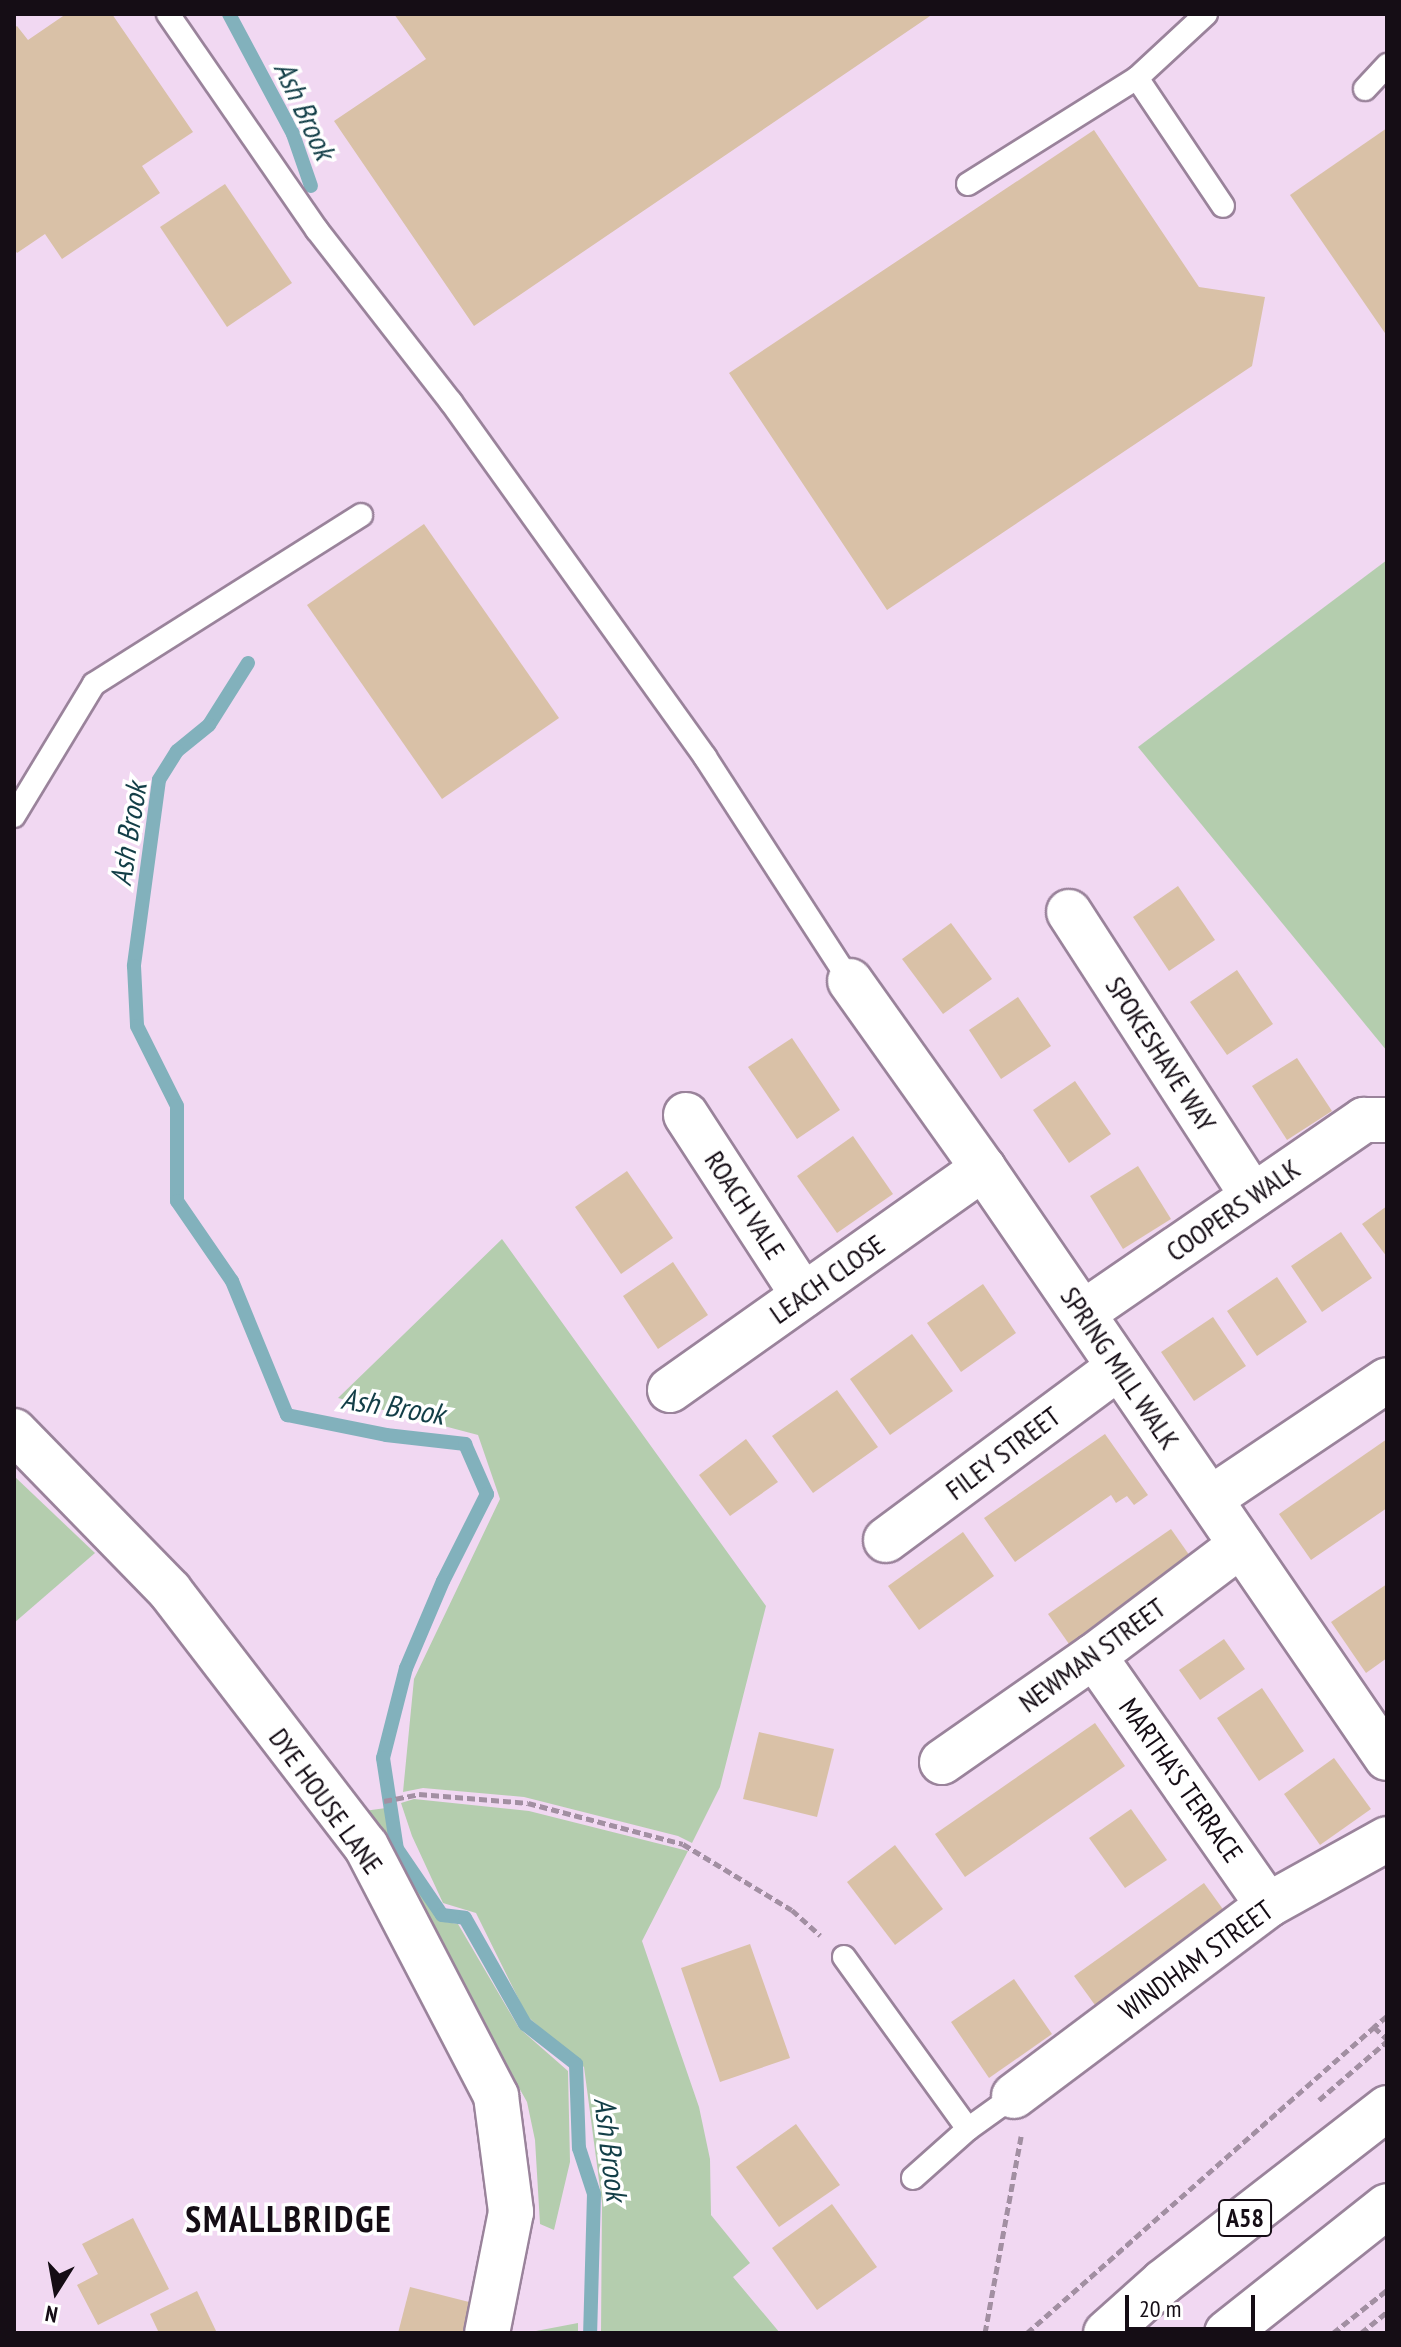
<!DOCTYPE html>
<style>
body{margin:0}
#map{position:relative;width:1401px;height:2347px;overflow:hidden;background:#f1d8f2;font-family:"PT Sans Narrow",sans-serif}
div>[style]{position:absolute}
.green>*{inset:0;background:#b4cdae}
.stream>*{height:14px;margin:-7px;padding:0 7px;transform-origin:7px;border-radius:7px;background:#82b1bc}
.building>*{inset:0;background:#d9c1a7}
.path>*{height:5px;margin-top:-2.5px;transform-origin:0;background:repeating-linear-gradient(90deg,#a28fa2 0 8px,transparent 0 12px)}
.roads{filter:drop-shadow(2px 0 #9a839b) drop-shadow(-2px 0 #9a839b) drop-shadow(0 2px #9a839b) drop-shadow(0 -2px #9a839b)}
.lane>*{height:22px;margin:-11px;padding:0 11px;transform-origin:11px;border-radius:11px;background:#fff}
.street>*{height:44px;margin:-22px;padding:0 22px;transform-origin:22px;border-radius:22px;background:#fff}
.highway>*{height:44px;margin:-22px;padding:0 22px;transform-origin:22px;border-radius:22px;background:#fff}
span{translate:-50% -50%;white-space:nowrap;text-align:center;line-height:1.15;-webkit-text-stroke:7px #fff;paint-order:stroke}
.shield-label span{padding:2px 6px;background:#fff;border:2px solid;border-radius:6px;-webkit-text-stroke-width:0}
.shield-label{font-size:26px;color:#150d15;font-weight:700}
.street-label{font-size:28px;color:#150d15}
.water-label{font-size:30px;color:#123e47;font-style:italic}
.district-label{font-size:36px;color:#150d15;font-weight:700;letter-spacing:2px}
.frame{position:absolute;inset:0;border:16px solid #150d15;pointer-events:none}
.north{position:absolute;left:16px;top:2251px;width:80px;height:80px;-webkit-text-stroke:6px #fff;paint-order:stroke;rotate:191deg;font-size:22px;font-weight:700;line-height:32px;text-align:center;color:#150d15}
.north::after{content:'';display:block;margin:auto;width:28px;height:36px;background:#150d15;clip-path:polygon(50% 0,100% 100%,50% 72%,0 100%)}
.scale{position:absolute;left:1125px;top:2295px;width:130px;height:36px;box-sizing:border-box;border:4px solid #150d15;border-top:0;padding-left:10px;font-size:24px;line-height:28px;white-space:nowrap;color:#150d15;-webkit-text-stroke:6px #fff;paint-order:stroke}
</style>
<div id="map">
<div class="green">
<i style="clip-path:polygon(1387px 560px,1387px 1051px,1138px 747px)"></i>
<i style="clip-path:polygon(502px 1239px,766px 1606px,720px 1787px,692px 1843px,678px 1836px,524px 1797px,423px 1788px,403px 1792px,414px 1679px,500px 1499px,478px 1435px,338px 1398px)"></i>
<i style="clip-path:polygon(14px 1476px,95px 1553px,14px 1623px)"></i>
<i style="clip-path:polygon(414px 1799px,529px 1811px,688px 1851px,642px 1941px,699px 2107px,710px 2159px,711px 2215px,750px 2263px,733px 2277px,780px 2333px,601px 2333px,602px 2203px,584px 2067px,527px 2016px,476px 1913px,443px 1903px,412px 1836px,401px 1803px)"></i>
<i style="clip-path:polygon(386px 1808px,391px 1848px,440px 1921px,458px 1924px,519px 2028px,568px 2071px,570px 2162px,554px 2230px,540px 2224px,535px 2140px,527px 2102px,364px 1811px)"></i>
<i style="clip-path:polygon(578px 2323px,578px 2333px,536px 2333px,536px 2331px)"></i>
</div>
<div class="stream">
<i style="left:229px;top:14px;width:136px;rotate:61.9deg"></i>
<i style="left:293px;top:134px;width:55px;rotate:70.9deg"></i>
<i style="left:248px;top:663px;width:73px;rotate:122.2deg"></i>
<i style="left:209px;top:725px;width:41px;rotate:140.9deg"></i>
<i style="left:177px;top:751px;width:34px;rotate:122deg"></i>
<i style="left:159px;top:780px;width:188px;rotate:97.7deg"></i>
<i style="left:134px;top:966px;width:60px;rotate:87.1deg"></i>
<i style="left:137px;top:1026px;width:89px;rotate:63.4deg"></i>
<i style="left:177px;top:1106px;width:95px;rotate:90deg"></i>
<i style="left:177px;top:1201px;width:97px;rotate:55.5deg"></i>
<i style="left:232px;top:1281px;width:145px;rotate:67.7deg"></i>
<i style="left:287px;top:1415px;width:101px;rotate:11.4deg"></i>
<i style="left:386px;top:1435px;width:80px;rotate:6.5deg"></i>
<i style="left:465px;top:1444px;width:55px;rotate:66.3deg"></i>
<i style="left:487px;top:1494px;width:97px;rotate:116.8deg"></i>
<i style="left:443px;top:1581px;width:95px;rotate:113deg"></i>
<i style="left:406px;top:1668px;width:93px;rotate:104.3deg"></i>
<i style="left:383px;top:1758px;width:92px;rotate:81.3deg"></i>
<i style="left:397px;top:1849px;width:80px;rotate:55.7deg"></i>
<i style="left:442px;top:1915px;width:23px;rotate:7deg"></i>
<i style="left:465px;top:1918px;width:122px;rotate:60.5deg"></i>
<i style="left:525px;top:2024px;width:65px;rotate:38.1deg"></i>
<i style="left:576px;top:2064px;width:84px;rotate:88deg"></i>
<i style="left:579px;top:2148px;width:48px;rotate:71.9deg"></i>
<i style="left:594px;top:2194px;width:139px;rotate:91.6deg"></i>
</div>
<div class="building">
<i style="clip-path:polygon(66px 14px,112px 14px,193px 132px,142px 166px,160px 193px,62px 259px,45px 234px,17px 253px,14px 249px,14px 28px,17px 26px,28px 40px)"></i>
<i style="clip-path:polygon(394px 14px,933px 14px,474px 326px,334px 121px,426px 59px)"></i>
<i style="clip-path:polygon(1387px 128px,1387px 336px,1290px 195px)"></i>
<i style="clip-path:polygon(1094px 130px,1199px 287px,1265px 297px,1252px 366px,887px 610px,729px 373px)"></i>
<i style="clip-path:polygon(225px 184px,292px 283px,227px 327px,160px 227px)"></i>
<i style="clip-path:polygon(424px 524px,559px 718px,442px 799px,307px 605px)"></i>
<i style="clip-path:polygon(1178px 886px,1215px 940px,1169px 971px,1133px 917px)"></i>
<i style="clip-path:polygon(951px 923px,992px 979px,943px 1014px,902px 959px)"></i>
<i style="clip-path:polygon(1237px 970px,1273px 1024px,1227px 1055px,1190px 1002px)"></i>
<i style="clip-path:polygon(1018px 997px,1051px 1046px,1001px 1079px,969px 1030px)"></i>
<i style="clip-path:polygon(792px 1038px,840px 1110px,797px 1139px,748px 1067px)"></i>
<i style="clip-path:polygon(1297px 1058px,1332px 1111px,1287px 1140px,1252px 1086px)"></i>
<i style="clip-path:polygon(1075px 1081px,1111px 1134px,1069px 1163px,1033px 1110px)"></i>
<i style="clip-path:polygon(853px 1136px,893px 1194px,837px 1233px,797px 1176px)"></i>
<i style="clip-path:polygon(1138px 1166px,1171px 1219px,1123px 1249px,1090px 1196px)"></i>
<i style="clip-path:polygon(627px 1171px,673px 1238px,621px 1274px,575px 1207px)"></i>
<i style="clip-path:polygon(1387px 1206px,1387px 1257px,1362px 1224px)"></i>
<i style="clip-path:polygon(1341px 1232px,1372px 1278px,1322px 1312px,1291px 1266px)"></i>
<i style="clip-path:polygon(673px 1262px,708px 1315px,658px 1349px,623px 1296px)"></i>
<i style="clip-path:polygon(1277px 1277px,1307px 1322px,1257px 1356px,1227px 1311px)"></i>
<i style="clip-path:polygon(983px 1284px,1016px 1333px,961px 1372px,927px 1323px)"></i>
<i style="clip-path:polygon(1213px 1317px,1246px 1366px,1194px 1401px,1161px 1352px)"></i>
<i style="clip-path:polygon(912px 1334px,953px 1391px,890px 1435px,850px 1379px)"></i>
<i style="clip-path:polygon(837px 1390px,878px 1447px,813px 1493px,772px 1436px)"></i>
<i style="clip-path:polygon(1105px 1434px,1148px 1495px,1134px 1505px,1127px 1496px,1116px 1503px,1111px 1495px,1015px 1562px,984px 1518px)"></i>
<i style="clip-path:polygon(746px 1439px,778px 1482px,730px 1516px,699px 1475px)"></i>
<i style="clip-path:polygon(1387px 1439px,1387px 1508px,1311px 1560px,1279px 1514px)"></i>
<i style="clip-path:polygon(1171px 1529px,1199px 1569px,1076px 1654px,1048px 1614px)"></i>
<i style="clip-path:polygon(963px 1532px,994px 1576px,919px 1630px,888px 1586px)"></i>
<i style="clip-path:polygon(1387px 1584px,1387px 1658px,1366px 1673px,1331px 1622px)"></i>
<i style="clip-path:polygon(1224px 1639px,1245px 1669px,1200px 1700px,1179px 1670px)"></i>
<i style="clip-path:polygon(1262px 1688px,1304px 1751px,1259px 1781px,1217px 1718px)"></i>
<i style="clip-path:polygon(1095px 1723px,1125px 1766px,965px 1877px,935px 1834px)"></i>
<i style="clip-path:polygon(759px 1732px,834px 1749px,817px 1817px,743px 1799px)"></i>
<i style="clip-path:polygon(1334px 1758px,1371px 1809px,1320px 1845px,1284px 1794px)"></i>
<i style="clip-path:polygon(1131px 1809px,1167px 1860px,1125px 1888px,1089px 1838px)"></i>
<i style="clip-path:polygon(895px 1845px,943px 1909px,895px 1945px,847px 1882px)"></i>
<i style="clip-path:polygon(1204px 1883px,1230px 1919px,1100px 2012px,1074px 1976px)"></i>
<i style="clip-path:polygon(750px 1944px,790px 2058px,720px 2082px,681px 1968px)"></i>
<i style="clip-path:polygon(1014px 1979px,1052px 2034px,989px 2078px,951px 2022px)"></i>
<i style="clip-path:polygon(796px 2124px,840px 2185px,779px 2227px,736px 2167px)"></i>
<i style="clip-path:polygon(832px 2204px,877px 2267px,817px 2310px,772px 2248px)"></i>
<i style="clip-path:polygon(133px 2218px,169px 2289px,98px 2325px,77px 2285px,98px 2274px,82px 2244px)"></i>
<i style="clip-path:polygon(410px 2287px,473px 2303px,466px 2333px,398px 2333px)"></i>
<i style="clip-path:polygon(197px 2291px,217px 2333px,159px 2333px,150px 2314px)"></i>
</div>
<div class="path">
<i style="left:384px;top:1801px;width:36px;rotate:-11deg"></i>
<i style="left:419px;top:1794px;width:109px;rotate:4.7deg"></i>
<i style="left:528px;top:1803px;width:160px;rotate:14.8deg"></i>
<i style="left:683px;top:1844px;width:127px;rotate:31.2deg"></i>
<i style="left:792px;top:1910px;width:38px;rotate:42deg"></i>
<i style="left:1387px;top:2016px;width:17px;rotate:140deg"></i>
<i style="left:1374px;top:2027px;width:18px;rotate:43deg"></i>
<i style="left:1319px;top:2100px;width:90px;rotate:-40.9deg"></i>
<i style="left:985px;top:2333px;width:200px;rotate:-79.6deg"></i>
<i style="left:1027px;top:2333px;width:463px;rotate:-41.4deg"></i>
<i style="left:1333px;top:2333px;width:69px;rotate:-38.5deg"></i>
<i style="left:1361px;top:2333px;width:33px;rotate:-39deg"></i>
</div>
<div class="roads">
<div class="lane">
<i style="left:168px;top:14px;width:262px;rotate:55.4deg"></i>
<i style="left:317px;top:230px;width:218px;rotate:52.1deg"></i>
<i style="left:451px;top:402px;width:437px;rotate:54.4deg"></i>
<i style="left:705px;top:757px;width:267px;rotate:57.1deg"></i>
<i style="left:1137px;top:78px;width:154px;rotate:56.1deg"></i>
<i style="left:1365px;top:89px;width:33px;rotate:-47deg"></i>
<i style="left:968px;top:184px;width:199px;rotate:-32.1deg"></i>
<i style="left:1137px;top:78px;width:94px;rotate:-42.8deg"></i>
<i style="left:14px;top:816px;width:154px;rotate:-58.8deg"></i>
<i style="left:94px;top:684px;width:316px;rotate:-32.3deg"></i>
<i style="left:844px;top:1957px;width:212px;rotate:54.2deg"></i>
<i style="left:968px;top:2129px;width:57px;rotate:-35.7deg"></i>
<i style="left:913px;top:2178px;width:74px;rotate:-41.7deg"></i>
</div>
<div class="street">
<i style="left:1069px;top:912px;width:338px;rotate:57.1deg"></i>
<i style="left:850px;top:981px;width:229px;rotate:54.6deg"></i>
<i style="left:983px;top:1168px;width:715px;rotate:55.6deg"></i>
<i style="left:686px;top:1115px;width:215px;rotate:57deg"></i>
<i style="left:1083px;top:1313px;width:341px;rotate:-34.5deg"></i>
<i style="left:1364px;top:1120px;width:23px"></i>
<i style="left:670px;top:1390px;width:384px;rotate:-35.3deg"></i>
<i style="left:14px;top:1431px;width:223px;rotate:45.7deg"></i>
<i style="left:170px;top:1591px;width:322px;rotate:52.5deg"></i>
<i style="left:366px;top:1846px;width:282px;rotate:62.5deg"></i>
<i style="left:496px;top:2096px;width:117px;rotate:82.6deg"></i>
<i style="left:511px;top:2212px;width:123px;rotate:101.2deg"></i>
<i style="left:1210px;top:1499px;width:213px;rotate:-33.9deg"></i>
<i style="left:886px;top:1540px;width:290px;rotate:-36.6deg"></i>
<i style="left:1094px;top:1656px;width:304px;rotate:55.1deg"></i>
<i style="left:942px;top:1762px;width:185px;rotate:-34.9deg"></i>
<i style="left:1094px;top:1656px;width:184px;rotate:-37.1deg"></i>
<i style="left:1014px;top:2096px;width:318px;rotate:-36.9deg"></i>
<i style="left:1268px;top:1905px;width:136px;rotate:-29deg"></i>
</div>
<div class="highway">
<i style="left:1106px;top:2333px;width:76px;rotate:-41.8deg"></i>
<i style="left:1163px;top:2282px;width:284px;rotate:-37.8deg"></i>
<i style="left:1227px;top:2333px;width:204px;rotate:-38.4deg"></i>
</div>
</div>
<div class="shield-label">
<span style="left:1245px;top:2218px">A58</span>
</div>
<div class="street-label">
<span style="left:1161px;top:1054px;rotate:57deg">SPOKESHAVE WAY</span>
<span style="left:745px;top:1205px;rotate:57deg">ROACH VALE</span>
<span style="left:1233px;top:1210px;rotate:-35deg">COOPERS WALK</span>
<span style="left:827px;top:1279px;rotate:-35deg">LEACH CLOSE</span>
<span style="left:1120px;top:1368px;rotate:56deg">SPRING MILL WALK</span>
<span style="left:1003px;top:1453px;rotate:-37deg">FILEY STREET</span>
<span style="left:1092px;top:1655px;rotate:-36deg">NEWMAN STREET</span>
<span style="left:1181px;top:1780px;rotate:55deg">MARTHA'S TERRACE</span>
<span style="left:326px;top:1801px;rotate:54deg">DYE HOUSE LANE</span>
<span style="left:1196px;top:1960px;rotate:-36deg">WINDHAM STREET</span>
</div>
<div class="water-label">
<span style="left:305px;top:110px;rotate:65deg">Ash Brook</span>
<span style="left:128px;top:834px;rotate:-81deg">Ash Brook</span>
<span style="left:393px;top:1406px;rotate:9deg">Ash Brook</span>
<span style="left:611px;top:2149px;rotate:83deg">Ash Brook</span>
</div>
<div class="district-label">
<span style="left:289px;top:2219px">SMALLBRIDGE</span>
</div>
<div class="frame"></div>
<div class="north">N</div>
<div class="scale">20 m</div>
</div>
